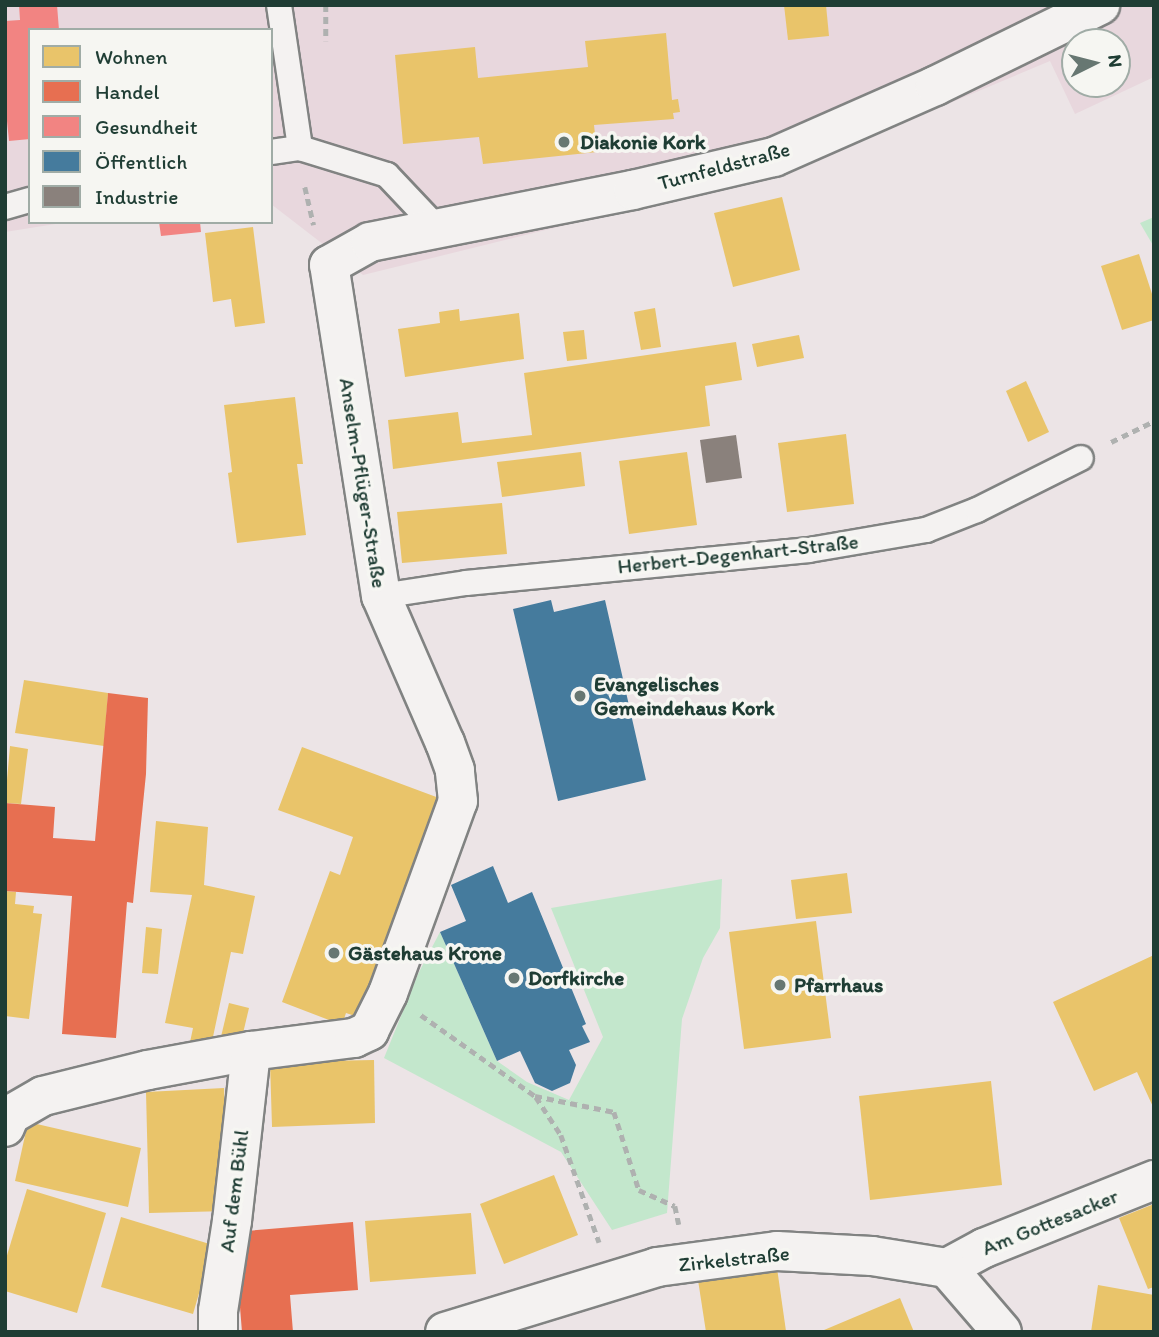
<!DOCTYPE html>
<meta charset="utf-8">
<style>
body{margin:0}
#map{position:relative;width:1159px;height:1337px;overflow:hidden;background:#ece4e6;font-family:Itim,sans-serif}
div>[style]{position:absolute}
.built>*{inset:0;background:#e8d7dd}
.green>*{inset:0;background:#c3e7cc}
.homes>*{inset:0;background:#e9c46a}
.shops>*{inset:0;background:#e76f51}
.health>*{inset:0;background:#f28482}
.public>*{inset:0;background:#457b9d}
.industry>*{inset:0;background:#8a817c}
.path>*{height:4.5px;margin-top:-2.25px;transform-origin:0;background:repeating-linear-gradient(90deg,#afb1b0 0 7px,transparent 0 12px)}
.roads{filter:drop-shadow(2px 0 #818382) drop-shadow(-2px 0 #818382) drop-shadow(0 2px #818382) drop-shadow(0 -2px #818382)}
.lane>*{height:24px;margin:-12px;padding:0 12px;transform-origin:12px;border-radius:12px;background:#f4f2f1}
.street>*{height:38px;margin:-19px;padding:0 19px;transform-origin:19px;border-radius:19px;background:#f4f2f1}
.dots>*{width:19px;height:19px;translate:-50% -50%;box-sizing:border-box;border:4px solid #f6f6f2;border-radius:50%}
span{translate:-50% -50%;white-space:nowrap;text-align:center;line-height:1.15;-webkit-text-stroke:7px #f6f6f2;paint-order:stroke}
.poi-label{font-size:21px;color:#1f3d34;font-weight:700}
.left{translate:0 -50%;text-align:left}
.street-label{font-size:21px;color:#1f3d34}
.frame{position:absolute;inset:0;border:7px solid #1f3d34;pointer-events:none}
.legend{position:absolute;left:28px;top:28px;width:245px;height:196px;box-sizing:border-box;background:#f6f6f2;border:2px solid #a0aca6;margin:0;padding:9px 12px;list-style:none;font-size:21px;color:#1f3d34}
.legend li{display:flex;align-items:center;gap:14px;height:35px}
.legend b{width:35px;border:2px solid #a0aca6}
.north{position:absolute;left:1061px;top:28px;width:70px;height:70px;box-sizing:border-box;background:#f6f6f2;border:2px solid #a0aca6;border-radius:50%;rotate:84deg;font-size:19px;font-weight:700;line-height:28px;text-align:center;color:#1f3d34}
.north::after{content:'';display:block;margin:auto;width:24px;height:32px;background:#677772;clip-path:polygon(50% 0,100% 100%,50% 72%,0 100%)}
</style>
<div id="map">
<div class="built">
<i style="clip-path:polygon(evenodd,5px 5px,1154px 5px,1154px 77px,1075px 114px,1050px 61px,790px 170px,363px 275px,271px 204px,271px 30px,30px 30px,30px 222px,68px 222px,5px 232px,5px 5px,1075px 42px,1117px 42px,1117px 84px,1075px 84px,1075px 42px)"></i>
</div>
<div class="green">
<i style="clip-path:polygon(1154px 217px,1154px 247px,1140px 223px)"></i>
<i style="clip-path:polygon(722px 879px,720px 928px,703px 958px,682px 1019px,667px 1213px,612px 1230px,561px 1152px,384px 1058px,418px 974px,440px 932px,497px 1061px,527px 1082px,569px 1100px,603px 1037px,551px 908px)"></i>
</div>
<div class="homes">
<i style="clip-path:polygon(784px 5px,826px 5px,829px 36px,788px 40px)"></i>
<i style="clip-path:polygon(666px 33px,672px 100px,678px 99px,680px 112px,673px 113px,674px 119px,594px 125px,597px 152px,483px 164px,479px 137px,403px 144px,395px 55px,475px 47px,478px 78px,588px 67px,585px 41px)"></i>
<i style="clip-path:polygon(782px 197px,800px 270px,733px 287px,714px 213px)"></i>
<i style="clip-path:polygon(253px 227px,265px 323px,235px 327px,231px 299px,213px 302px,205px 233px)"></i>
<i style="clip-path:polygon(1139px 254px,1154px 300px,1154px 320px,1122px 330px,1101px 266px)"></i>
<i style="clip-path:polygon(655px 308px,661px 347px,641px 350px,634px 312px)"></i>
<i style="clip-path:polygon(459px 309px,460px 321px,519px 313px,524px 359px,405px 377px,398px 329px,440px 323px,439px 312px)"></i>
<i style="clip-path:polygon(584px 330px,587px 359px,567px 361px,563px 332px)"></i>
<i style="clip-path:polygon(799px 335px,804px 358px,757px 367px,752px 344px)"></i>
<i style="clip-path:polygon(736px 342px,742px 380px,705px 386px,710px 426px,393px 469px,388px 420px,458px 412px,462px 443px,532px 435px,524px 373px)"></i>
<i style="clip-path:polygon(1026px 381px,1049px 432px,1028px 442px,1006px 391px)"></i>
<i style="clip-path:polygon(295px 397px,303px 464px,297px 464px,306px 535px,237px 543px,228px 473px,232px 472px,224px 405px)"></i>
<i style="clip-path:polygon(846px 434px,854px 504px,787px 512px,778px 443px)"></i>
<i style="clip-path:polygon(581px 452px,585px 486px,502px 497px,497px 462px)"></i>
<i style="clip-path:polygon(687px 452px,697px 525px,629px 534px,619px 461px)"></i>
<i style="clip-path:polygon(502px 503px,507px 554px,402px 563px,397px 512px)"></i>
<i style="clip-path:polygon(24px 680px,108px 693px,104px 746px,15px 733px)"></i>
<i style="clip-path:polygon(10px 746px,28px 749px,21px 804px,5px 803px)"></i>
<i style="clip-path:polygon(302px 747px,439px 798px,358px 1017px,346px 1013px,342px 1025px,282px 1002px,330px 871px,340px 875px,353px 837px,278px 810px)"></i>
<i style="clip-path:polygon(156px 821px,208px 827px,204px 885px,255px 896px,243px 954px,231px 952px,210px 1051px,189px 1047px,193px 1028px,165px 1023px,192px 895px,150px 892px)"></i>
<i style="clip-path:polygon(847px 873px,852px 913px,796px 919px,791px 880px)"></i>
<i style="clip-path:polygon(5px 891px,16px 892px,15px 904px,34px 906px,33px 913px,42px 914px,29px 1019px,5px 1016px)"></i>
<i style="clip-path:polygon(816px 921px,831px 1038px,744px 1049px,729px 932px)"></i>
<i style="clip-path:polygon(146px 927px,162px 929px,158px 974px,142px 973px)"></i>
<i style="clip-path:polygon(1154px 955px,1154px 1109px,1137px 1072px,1094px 1091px,1053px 1002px)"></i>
<i style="clip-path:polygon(229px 1003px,249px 1008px,240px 1046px,220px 1041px)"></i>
<i style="clip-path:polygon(374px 1060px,375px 1123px,272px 1127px,270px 1062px)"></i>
<i style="clip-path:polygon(991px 1081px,1002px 1185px,870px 1200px,859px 1096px)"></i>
<i style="clip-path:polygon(224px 1088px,228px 1211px,149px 1213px,146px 1092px)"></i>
<i style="clip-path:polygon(28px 1122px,141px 1148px,128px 1207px,15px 1181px)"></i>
<i style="clip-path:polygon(554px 1175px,578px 1235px,504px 1264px,480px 1204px)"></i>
<i style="clip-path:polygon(27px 1189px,106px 1213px,77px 1313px,5px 1291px,5px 1262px)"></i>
<i style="clip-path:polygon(1154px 1204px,1154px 1287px,1148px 1289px,1119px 1218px)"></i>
<i style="clip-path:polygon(471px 1213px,476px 1274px,370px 1282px,365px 1221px)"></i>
<i style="clip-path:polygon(121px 1217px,213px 1245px,193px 1314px,101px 1287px)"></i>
<i style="clip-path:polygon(777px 1268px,786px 1331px,706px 1332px,698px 1280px)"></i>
<i style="clip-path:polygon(1098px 1285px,1154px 1295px,1154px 1332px,1091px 1332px)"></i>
<i style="clip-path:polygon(900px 1298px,914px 1332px,825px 1332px,824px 1330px)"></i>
</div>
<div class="shops">
<i style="clip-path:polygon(108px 693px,148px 698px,146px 774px,133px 903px,127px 902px,116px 1038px,62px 1034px,72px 896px,5px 891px,5px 803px,55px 807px,53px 838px,95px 841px)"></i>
<i style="clip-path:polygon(353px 1222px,358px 1290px,290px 1295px,293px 1332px,242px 1332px,234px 1232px)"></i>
</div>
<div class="health">
<i style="clip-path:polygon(19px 5px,57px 5px,59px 30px,30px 30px,30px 139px,9px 141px,5px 101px,5px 21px,20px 20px)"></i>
<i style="clip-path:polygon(159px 222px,200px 222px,201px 232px,161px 236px)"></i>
</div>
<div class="public">
<i style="clip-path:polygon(551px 600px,554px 612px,605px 600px,646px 780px,558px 801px,513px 609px)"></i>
<i style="clip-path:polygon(493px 866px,508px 903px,532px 892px,586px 1024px,582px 1026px,590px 1042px,569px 1050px,576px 1065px,570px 1083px,552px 1091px,535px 1083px,520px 1051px,497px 1061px,440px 932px,466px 921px,451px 885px)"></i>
</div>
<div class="industry">
<i style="clip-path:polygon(736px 435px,742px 478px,706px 483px,700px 440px)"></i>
</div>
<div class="path">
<i style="left:326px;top:5px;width:36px;rotate:90deg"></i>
<i style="left:305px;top:187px;width:39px;rotate:77deg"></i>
<i style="left:1111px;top:442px;width:48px;rotate:-26deg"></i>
<i style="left:421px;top:1015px;width:140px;rotate:35.4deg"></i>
<i style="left:535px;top:1096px;width:81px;rotate:11.4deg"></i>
<i style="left:614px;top:1112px;width:82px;rotate:72.2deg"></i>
<i style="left:639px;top:1190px;width:39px;rotate:24deg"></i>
<i style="left:675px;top:1206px;width:19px;rotate:78deg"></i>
<i style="left:536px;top:1097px;width:45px;rotate:56.7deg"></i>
<i style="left:561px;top:1135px;width:114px;rotate:70.4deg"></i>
</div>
<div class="roads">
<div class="lane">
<i style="left:279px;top:5px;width:145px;rotate:81.6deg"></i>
<i style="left:271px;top:152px;width:29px;rotate:-8deg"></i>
<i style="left:300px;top:148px;width:91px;rotate:17.2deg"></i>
<i style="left:387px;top:175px;width:76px;rotate:46.6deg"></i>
<i style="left:5px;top:207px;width:26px;rotate:-16deg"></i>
<i style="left:381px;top:596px;width:86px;rotate:-8.7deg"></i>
<i style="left:466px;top:583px;width:345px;rotate:-5.5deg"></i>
<i style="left:809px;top:550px;width:119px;rotate:-9.7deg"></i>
<i style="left:926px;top:530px;width:55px;rotate:-21.4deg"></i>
<i style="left:977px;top:510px;width:116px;rotate:-26.6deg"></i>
</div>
<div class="street">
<i style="left:5px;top:1127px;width:13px;rotate:-67deg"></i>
<i style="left:10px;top:1115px;width:38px;rotate:-30deg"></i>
<i style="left:43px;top:1096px;width:108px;rotate:-13.9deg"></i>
<i style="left:148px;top:1070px;width:105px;rotate:-10.5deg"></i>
<i style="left:251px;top:1051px;width:104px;rotate:-7.2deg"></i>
<i style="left:354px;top:1038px;width:17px;rotate:-25deg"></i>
<i style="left:369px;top:1031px;width:42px;rotate:-63.4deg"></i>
<i style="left:388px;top:993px;width:204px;rotate:-70deg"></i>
<i style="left:458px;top:801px;width:31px;rotate:-96deg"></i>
<i style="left:455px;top:770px;width:29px;rotate:-110deg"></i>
<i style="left:445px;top:743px;width:160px;rotate:-113.5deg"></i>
<i style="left:381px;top:596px;width:335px;rotate:-98.9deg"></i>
<i style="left:329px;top:265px;width:47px;rotate:-29.3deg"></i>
<i style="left:370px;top:242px;width:268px;rotate:-11.2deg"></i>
<i style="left:633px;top:190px;width:145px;rotate:-13.2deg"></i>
<i style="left:774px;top:157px;width:176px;rotate:-23.8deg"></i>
<i style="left:935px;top:86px;width:184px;rotate:-26.1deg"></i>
<i style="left:947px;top:1268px;width:42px;rotate:-28.4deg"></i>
<i style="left:984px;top:1248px;width:183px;rotate:-21.8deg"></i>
<i style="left:218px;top:1332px;width:21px;rotate:-90deg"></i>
<i style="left:218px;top:1311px;width:91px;rotate:-81.2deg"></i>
<i style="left:232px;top:1221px;width:171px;rotate:-83.6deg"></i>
<i style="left:445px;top:1332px;width:222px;rotate:-17deg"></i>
<i style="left:657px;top:1267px;width:121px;rotate:-7.6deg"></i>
<i style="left:777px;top:1251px;width:95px;rotate:3deg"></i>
<i style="left:872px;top:1256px;width:76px;rotate:9.1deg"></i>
<i style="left:947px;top:1268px;width:84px;rotate:49.3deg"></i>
</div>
</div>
<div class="dots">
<i style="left:564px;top:142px;background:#677772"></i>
<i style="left:580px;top:696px;background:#677772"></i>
<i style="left:334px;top:953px;background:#677772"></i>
<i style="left:514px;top:978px;background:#677772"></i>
<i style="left:780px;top:985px;background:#677772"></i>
</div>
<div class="poi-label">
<span class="left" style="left:580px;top:142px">Diakonie Kork</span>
<span class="left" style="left:594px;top:696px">Evangelisches<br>Gemeindehaus Kork</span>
<span class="left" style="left:348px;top:953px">Gästehaus Krone</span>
<span class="left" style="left:528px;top:978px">Dorfkirche</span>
<span class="left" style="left:794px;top:985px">Pfarrhaus</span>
</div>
<div class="street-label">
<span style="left:724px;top:166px;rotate:-15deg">Turnfeldstraße</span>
<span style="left:363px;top:483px;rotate:81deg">Anselm-Pflüger-Straße</span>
<span style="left:738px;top:554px;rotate:-6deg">Herbert-Degenhart-Straße</span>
<span style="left:234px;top:1191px;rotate:-83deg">Auf dem Bühl</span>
<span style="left:1050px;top:1222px;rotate:-22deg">Am Gottesacker</span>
<span style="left:734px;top:1259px;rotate:-6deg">Zirkelstraße</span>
</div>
<div class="frame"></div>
<ul class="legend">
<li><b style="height:19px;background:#e9c46a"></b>Wohnen</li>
<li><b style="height:19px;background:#e76f51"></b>Handel</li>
<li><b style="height:19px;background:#f28482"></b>Gesundheit</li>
<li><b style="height:19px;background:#457b9d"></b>Öffentlich</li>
<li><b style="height:19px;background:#8a817c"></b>Industrie</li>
</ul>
<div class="north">N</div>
</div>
